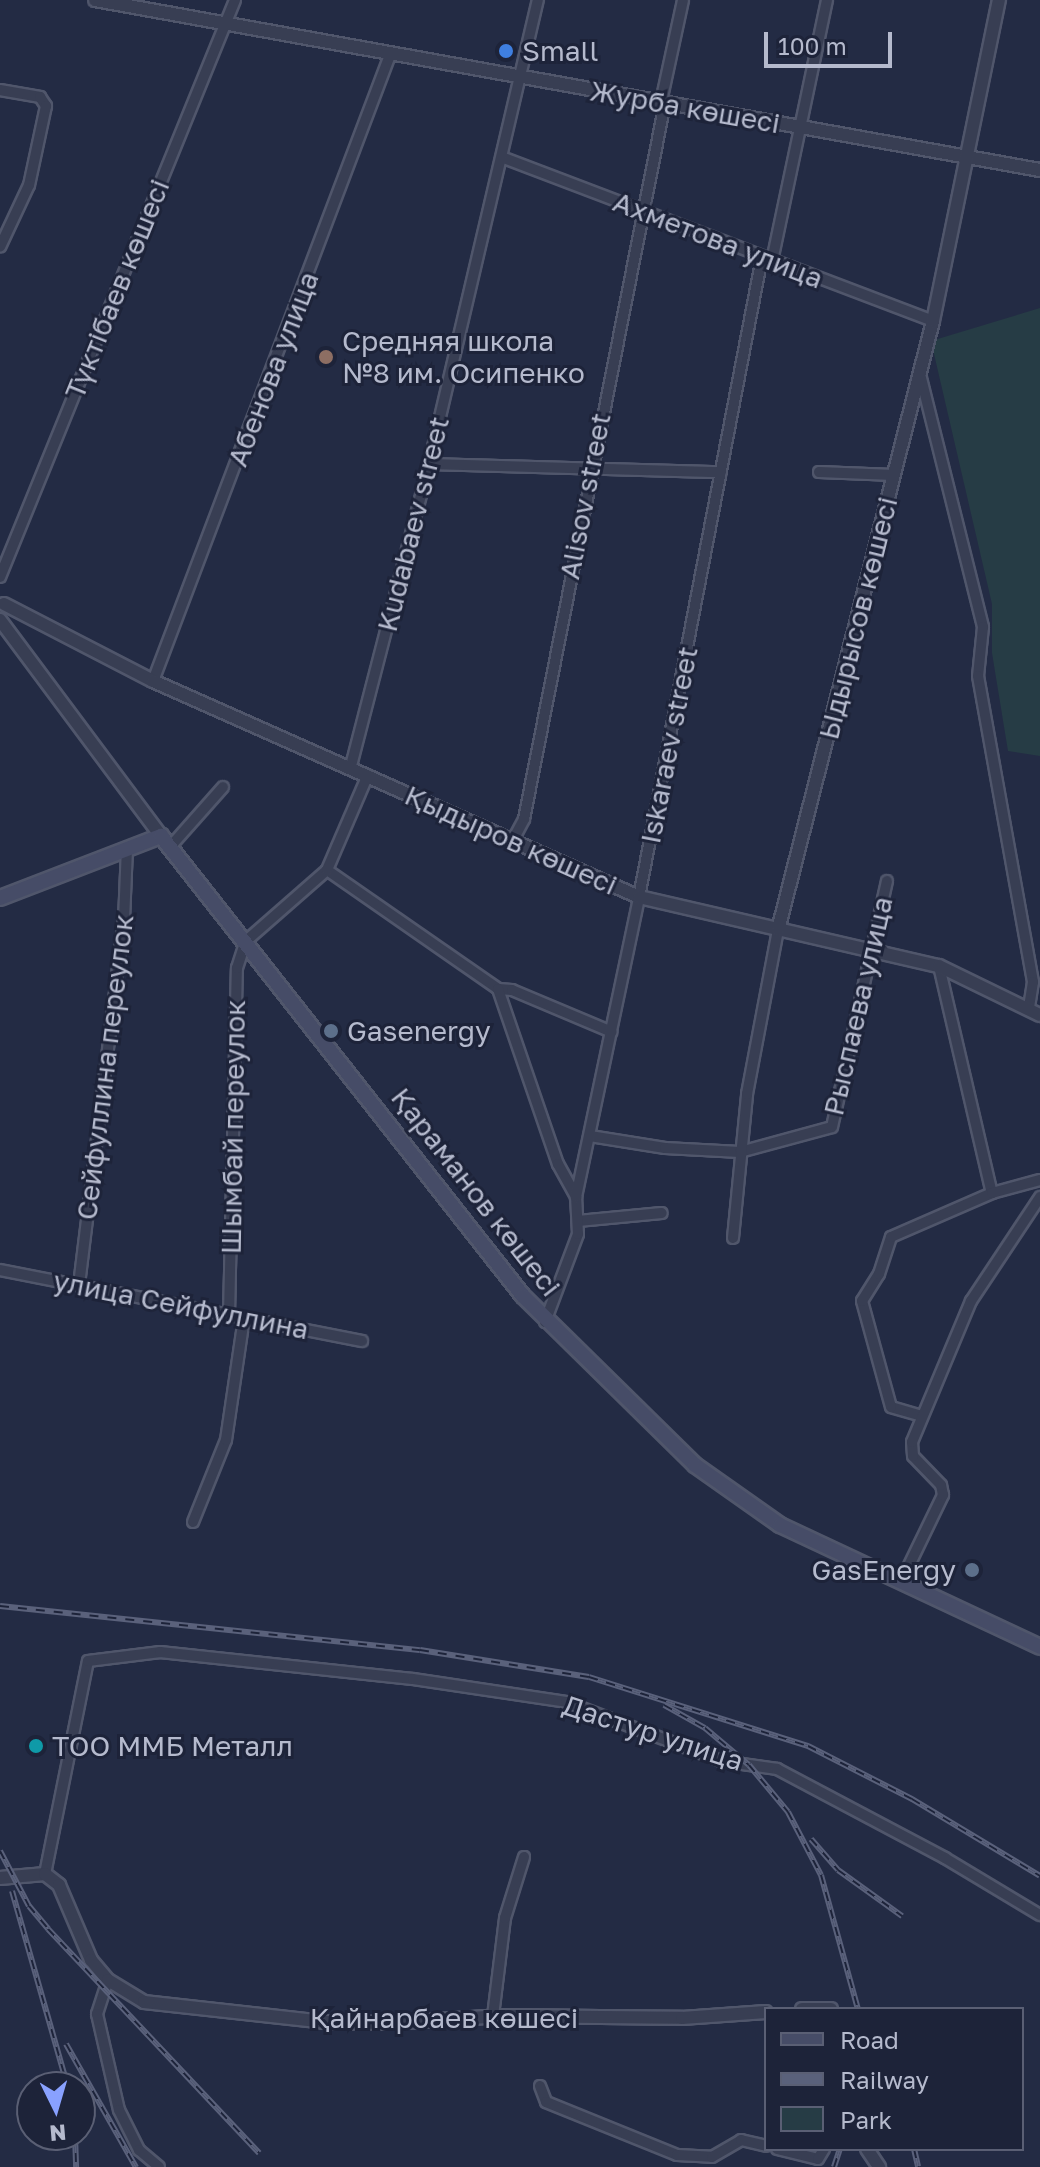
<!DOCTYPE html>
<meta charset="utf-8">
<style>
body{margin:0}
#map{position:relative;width:1040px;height:2167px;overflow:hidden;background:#232b44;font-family:"Golos Text",sans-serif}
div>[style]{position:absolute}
.green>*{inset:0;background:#263c45}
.roads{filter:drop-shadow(2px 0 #50566b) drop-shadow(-2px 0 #50566b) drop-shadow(0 2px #50566b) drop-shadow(0 -2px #50566b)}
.minor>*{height:10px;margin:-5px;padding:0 5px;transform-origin:5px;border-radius:5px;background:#383e53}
.tertiary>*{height:12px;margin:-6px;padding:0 6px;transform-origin:6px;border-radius:6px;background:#383e53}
.secondary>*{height:14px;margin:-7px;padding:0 7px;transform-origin:7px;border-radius:7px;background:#464c67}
.rail>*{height:6px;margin-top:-3px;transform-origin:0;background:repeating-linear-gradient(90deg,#1d2339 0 9px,#5a617b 0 18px);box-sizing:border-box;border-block:2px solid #5a617b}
.dots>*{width:22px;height:22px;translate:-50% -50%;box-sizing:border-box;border:4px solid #1d2339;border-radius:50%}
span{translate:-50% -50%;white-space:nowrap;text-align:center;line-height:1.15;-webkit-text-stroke:6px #1d2339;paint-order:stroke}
.poi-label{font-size:28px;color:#b5bacd}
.left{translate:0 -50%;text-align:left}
.right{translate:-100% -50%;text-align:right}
.street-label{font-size:28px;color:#b5bacd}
.legend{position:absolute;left:764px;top:2007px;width:260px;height:144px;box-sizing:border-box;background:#1d2339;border:2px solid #5a5f74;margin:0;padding:10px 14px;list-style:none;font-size:24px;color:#b5bacd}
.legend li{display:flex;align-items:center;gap:16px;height:40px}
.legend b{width:40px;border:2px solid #5a5f74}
.north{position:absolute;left:16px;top:2071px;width:80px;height:80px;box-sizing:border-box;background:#1d2339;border:2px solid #5a5f74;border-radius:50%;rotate:175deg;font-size:22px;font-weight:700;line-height:32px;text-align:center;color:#b5bacd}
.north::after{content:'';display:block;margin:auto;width:28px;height:36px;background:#89a1ff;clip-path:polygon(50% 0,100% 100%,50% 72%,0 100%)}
.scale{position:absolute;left:764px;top:32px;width:128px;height:36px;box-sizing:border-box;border:4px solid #b5bacd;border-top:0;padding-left:10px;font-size:24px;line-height:28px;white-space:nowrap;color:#b5bacd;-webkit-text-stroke:6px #1d2339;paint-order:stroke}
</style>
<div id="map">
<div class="green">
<i style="clip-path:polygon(1040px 308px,1040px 756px,1008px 751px,992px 653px,992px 604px,931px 341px)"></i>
</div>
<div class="roads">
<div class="minor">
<i style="left:0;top:90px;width:41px;rotate:9.9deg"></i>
<i style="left:40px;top:97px;width:11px;rotate:56deg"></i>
<i style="left:46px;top:106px;width:81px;rotate:102.1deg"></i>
<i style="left:29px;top:185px;width:68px;rotate:115.1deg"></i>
<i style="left:661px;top:102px;width:104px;rotate:-77.8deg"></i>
<i style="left:504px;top:158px;width:459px;rotate:20.8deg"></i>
<i style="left:772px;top:261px;width:267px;rotate:-78.1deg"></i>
<i style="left:920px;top:374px;width:261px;rotate:76deg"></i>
<i style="left:983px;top:627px;width:49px;rotate:95.8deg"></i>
<i style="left:978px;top:676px;width:311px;rotate:79.8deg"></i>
<i style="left:1033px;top:982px;width:25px;rotate:99deg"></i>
<i style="left:429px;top:464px;width:292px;rotate:1.6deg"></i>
<i style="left:819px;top:472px;width:75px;rotate:2.3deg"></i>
<i style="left:0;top:577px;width:623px;rotate:-67.84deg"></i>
<i style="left:153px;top:681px;width:669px;rotate:-69.26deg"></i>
<i style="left:351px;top:766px;width:312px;rotate:-75.5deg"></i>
<i style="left:429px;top:464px;width:477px;rotate:-76.8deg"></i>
<i style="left:513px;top:840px;width:24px;rotate:-62deg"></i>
<i style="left:524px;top:819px;width:730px;rotate:-78.86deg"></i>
<i style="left:170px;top:847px;width:80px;rotate:-48.5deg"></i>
<i style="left:327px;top:870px;width:208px;rotate:34.8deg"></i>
<i style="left:498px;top:989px;width:14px;rotate:4deg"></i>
<i style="left:512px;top:990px;width:108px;rotate:22.8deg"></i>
<i style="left:939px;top:966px;width:233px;rotate:76.9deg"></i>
<i style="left:498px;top:989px;width:185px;rotate:71.1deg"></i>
<i style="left:558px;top:1164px;width:38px;rotate:61deg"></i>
<i style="left:590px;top:1136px;width:76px;rotate:9.1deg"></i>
<i style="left:665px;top:1148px;width:75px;rotate:3.1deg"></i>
<i style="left:740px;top:1152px;width:95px;rotate:-15.2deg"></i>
<i style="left:832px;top:1127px;width:252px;rotate:-77.4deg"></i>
<i style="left:578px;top:1221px;width:84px;rotate:-5.4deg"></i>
<i style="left:733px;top:1238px;width:145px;rotate:-84.4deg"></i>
<i style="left:747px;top:1094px;width:167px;rotate:-79.3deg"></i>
<i style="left:0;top:1270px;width:369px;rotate:11.1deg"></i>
<i style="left:79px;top:1285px;width:368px;rotate:-83deg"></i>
<i style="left:124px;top:920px;width:72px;rotate:-87.6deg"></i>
<i style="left:229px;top:1315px;width:347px;rotate:-88.7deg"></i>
<i style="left:237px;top:968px;width:28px;rotate:-72deg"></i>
<i style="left:246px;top:941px;width:108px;rotate:-41.2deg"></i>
<i style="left:327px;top:870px;width:103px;rotate:-66.7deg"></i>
<i style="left:545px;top:1322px;width:94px;rotate:-69.4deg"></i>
<i style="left:578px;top:1234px;width:37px;rotate:-93deg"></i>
<i style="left:576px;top:1197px;width:307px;rotate:-78.1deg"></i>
<i style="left:639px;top:897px;width:652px;rotate:-79.12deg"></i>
<i style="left:922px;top:1416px;width:32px;rotate:-164deg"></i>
<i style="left:891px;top:1407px;width:110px;rotate:-105.3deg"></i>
<i style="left:862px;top:1301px;width:32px;rotate:-58deg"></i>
<i style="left:879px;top:1274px;width:39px;rotate:-72deg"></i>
<i style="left:891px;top:1237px;width:110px;rotate:-23.5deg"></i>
<i style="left:992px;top:1193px;width:50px;rotate:-15.2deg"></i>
<i style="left:193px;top:1522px;width:88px;rotate:-68.1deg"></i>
<i style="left:226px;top:1440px;width:123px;rotate:-81.6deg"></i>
<i style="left:901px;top:1582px;width:97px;rotate:-64.2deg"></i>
<i style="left:943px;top:1495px;width:10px;rotate:-101deg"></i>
<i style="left:941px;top:1485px;width:40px;rotate:-134deg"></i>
<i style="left:913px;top:1456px;width:14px;rotate:-94deg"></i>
<i style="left:912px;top:1442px;width:153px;rotate:-67.3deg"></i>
<i style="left:971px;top:1301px;width:125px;rotate:-56.4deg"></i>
<i style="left:45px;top:1874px;width:217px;rotate:-78.6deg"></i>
<i style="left:88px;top:1661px;width:73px;rotate:-7.1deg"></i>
<i style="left:160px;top:1652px;width:254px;rotate:6.1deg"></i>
<i style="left:413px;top:1679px;width:155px;rotate:8.5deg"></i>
<i style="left:566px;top:1702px;width:166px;rotate:20.8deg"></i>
<i style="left:721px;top:1761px;width:57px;rotate:8.1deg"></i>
<i style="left:777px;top:1769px;width:190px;rotate:27.9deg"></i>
<i style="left:945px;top:1858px;width:111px;rotate:31deg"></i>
<i style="left:108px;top:1980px;width:36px;rotate:108deg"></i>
<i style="left:97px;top:2014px;width:98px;rotate:77.1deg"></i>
<i style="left:119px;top:2110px;width:45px;rotate:63.4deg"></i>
<i style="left:139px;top:2150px;width:26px;rotate:40deg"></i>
<i style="left:493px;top:2016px;width:99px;rotate:-83deg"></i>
<i style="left:505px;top:1918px;width:64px;rotate:-72.7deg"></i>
<i style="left:540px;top:2086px;width:17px;rotate:69deg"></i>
<i style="left:546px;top:2102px;width:141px;rotate:22deg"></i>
<i style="left:677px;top:2155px;width:35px;rotate:3deg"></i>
<i style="left:712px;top:2157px;width:34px;rotate:-30deg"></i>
<i style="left:741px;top:2140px;width:26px;rotate:13deg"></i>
<i style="left:777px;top:2149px;width:42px;rotate:13.7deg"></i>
<i style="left:818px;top:2159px;width:12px;rotate:-59deg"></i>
</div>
<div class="tertiary">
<i style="left:95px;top:0;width:960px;rotate:10.2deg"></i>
<i style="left:4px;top:604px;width:168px;rotate:27.3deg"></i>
<i style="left:153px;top:681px;width:532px;rotate:23.96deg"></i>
<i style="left:639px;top:897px;width:308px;rotate:13deg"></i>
<i style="left:939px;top:966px;width:112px;rotate:25.9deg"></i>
<i style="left:0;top:620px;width:269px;rotate:53.3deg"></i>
<i style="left:778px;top:930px;width:628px;rotate:-75.72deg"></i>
<i style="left:933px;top:321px;width:328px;rotate:-78.4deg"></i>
<i style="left:0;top:1878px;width:45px;rotate:-5.1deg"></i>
<i style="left:45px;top:1874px;width:18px;rotate:38deg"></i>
<i style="left:59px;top:1885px;width:82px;rotate:66.9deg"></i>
<i style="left:91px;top:1960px;width:26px;rotate:50deg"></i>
<i style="left:108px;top:1980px;width:42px;rotate:31.4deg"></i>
<i style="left:144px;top:2002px;width:181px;rotate:6.3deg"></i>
<i style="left:324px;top:2022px;width:66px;rotate:0.9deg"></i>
<i style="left:390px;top:2023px;width:113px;rotate:-3.5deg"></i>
<i style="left:503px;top:2016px;width:179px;rotate:0.6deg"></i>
<i style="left:682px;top:2018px;width:84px;rotate:-4.1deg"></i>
<i style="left:802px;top:2009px;width:29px"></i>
<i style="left:867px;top:2149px;width:22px;rotate:56deg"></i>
</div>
<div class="secondary">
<i style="left:0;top:898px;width:173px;rotate:-21.1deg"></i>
<i style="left:161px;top:836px;width:585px;rotate:51.8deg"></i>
<i style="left:523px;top:1296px;width:241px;rotate:44.5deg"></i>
<i style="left:695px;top:1465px;width:104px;rotate:35.2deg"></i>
<i style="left:780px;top:1525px;width:287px;rotate:25.1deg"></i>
</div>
</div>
<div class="rail">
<i style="left:0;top:1606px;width:422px;rotate:6deg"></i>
<i style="left:420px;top:1650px;width:171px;rotate:9.1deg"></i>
<i style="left:589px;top:1677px;width:230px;rotate:17.5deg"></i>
<i style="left:808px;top:1746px;width:117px;rotate:27deg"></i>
<i style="left:912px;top:1799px;width:149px;rotate:31deg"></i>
<i style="left:664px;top:1705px;width:47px;rotate:29.3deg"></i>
<i style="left:705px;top:1728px;width:57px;rotate:40.1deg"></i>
<i style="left:749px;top:1765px;width:61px;rotate:50.3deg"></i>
<i style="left:788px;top:1812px;width:71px;rotate:62.4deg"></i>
<i style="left:821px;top:1875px;width:139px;rotate:74.6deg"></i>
<i style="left:811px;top:1839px;width:41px;rotate:48.9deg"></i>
<i style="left:838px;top:1870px;width:79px;rotate:35.7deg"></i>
<i style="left:0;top:1851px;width:62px;rotate:62.2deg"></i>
<i style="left:29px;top:1906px;width:30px;rotate:50deg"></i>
<i style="left:48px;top:1929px;width:308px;rotate:46.7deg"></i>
<i style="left:12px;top:1891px;width:204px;rotate:74.1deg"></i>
<i style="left:66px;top:2044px;width:142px;rotate:60.4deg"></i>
<i style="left:75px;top:2135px;width:32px;rotate:88deg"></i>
<i style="left:914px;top:2149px;width:18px;rotate:77deg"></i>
<i style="left:834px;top:2167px;width:19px;rotate:-72deg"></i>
</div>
<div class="dots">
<i style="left:506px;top:51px;background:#3f7fe0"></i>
<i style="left:326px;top:357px;background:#8d6e63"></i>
<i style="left:331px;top:1031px;background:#5c6f8a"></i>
<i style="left:972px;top:1570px;background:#5c6f8a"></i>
<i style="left:36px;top:1746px;background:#0f9aa8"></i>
</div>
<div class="poi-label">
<span class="left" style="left:522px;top:51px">Small</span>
<span class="left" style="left:342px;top:357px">Средняя школа<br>№8 им. Осипенко</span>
<span class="left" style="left:347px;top:1031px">Gasenergy</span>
<span class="right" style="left:956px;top:1570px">GasEnergy</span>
<span class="left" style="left:52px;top:1746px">ТОО ММБ Металл</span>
</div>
<div class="street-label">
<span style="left:685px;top:107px;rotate:10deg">Журба көшесі</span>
<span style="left:718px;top:240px;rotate:21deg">Ахметова улица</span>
<span style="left:117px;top:289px;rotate:-68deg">Түктібаев көшесі</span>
<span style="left:273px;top:369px;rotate:-69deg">Абенова улица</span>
<span style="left:585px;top:496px;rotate:-79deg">Alisov street</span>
<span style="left:413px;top:524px;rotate:-76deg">Kudabaev street</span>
<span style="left:858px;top:618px;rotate:-76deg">Ыдырысов көшесі</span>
<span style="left:669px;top:745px;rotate:-79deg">Iskaraev street</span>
<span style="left:511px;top:840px;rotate:24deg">Қыдыров көшесі</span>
<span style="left:858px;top:1006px;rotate:-77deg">Рыспаева улица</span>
<span style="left:105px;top:1067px;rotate:-83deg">Сейфуллина переулок</span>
<span style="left:233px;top:1127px;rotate:-89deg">Шымбай переулок</span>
<span style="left:476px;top:1192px;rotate:52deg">Қараманов көшесі</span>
<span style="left:181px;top:1305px;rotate:11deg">улица Сейфуллина</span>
<span style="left:653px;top:1733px;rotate:18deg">Дастур улица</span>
<span style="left:444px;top:2018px">Қайнарбаев көшесі</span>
</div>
<ul class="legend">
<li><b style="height:10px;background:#464c67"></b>Road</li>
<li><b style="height:10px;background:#5a617b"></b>Railway</li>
<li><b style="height:22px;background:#263c45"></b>Park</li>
</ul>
<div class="north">N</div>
<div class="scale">100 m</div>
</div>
